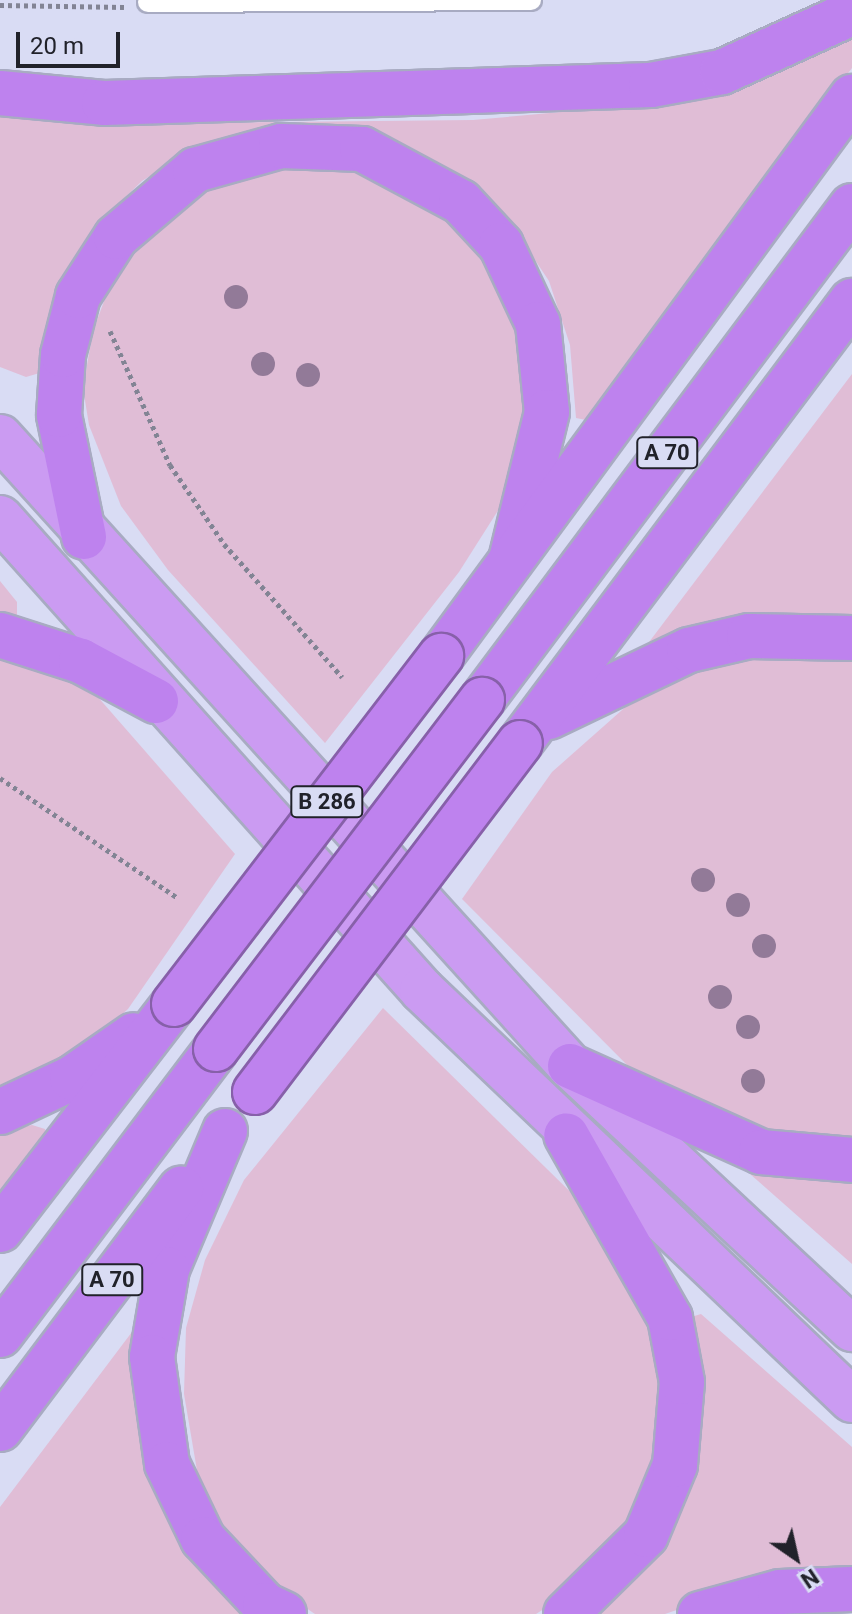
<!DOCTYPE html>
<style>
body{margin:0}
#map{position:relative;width:852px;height:1614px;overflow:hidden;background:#d9dcf4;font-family:Roboto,sans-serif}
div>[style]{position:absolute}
.green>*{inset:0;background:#e0bdd6}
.path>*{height:5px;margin-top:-2.5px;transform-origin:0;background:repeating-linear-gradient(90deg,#828494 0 4px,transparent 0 8px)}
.roads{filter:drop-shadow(2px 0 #a8abc2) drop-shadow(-2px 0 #a8abc2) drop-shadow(0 2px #a8abc2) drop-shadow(0 -2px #a8abc2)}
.service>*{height:20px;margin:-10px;padding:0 10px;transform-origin:10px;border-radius:10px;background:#fff}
.trunk>*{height:44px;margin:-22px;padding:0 22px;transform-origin:22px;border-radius:22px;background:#cb9bf2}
.motorway>*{height:44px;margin:-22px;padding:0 22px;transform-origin:22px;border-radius:22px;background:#be82ee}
.bridges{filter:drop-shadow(2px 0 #8760a9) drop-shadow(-2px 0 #8760a9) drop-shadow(0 2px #8760a9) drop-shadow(0 -2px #8760a9)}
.motorway-bridge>*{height:44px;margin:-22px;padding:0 22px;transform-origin:22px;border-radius:22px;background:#be82ee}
.trees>*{width:24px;height:24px;margin:-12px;border-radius:50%;background:#927a98}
span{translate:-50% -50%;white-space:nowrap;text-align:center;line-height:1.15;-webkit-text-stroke:6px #d9dcf4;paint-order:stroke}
.shield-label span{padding:2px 6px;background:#d9dcf4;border:2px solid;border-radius:6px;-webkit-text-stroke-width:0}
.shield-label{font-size:22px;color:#21222a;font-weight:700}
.north{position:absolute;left:756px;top:1518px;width:80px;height:80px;-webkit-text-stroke:6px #d9dcf4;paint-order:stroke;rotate:146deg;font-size:22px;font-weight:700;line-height:32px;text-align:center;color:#21222a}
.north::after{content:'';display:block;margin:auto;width:28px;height:36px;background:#21222a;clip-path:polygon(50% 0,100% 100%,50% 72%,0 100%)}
.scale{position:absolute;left:16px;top:32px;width:104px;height:36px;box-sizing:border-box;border:4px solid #21222a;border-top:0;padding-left:10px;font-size:24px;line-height:28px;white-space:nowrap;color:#21222a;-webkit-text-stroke:6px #d9dcf4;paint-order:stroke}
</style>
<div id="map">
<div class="green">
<i style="clip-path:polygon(852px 36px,852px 68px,586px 420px,576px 418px,570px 345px,549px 281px,517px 233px,460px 174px,354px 130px,188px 152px,142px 181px,107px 215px,77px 263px,43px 372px,26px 377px,0 367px,0 115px,96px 124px,473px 120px,716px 98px)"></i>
<i style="clip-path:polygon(313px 160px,389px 183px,459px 227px,506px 284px,534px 381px,518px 479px,459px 572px,325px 743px,168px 570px,121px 506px,89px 425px,83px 388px,93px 331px,113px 277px,136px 244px,212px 185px)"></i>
<i style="clip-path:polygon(852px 374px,852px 625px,643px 650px)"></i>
<i style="clip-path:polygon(0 581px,17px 602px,17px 615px,0 612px)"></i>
<i style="clip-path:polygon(0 652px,63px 673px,97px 696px,235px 854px,128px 1009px,88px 1045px,0 1092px)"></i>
<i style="clip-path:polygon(782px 654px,852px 655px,852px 1147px,762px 1141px,640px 1078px,462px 899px,552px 772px,639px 695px,726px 660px)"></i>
<i style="clip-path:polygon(383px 1008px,597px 1218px,633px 1274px,668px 1384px,649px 1494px,584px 1583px,536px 1614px,315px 1614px,260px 1577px,201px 1494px,184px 1394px,186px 1328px,205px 1260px,244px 1180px)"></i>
<i style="clip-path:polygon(32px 1125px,45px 1129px,47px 1142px,0 1203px,0 1132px)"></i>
<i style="clip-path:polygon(770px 1167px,852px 1171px,852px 1264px,750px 1174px)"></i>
<i style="clip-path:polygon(701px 1314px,852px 1447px,852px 1577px,750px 1585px,665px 1614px,591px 1614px,641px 1568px,691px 1317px)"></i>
<i style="clip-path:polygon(144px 1316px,146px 1408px,259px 1614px,0 1614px,0 1507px)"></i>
</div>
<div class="path">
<i style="left:0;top:5px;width:124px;rotate:0.9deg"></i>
<i style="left:110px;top:331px;width:147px;rotate:65.9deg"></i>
<i style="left:170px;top:465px;width:96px;rotate:55.6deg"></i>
<i style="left:224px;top:544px;width:178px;rotate:48.4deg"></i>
<i style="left:0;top:778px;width:215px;rotate:34deg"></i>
</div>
<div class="roads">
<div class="service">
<i style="left:148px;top:2px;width:383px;rotate:-0.3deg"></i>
</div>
<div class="trunk">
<i style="left:0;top:437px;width:849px;rotate:47.82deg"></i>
<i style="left:570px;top:1066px;width:386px;rotate:43deg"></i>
<i style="left:0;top:518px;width:633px;rotate:48.2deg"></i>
<i style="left:422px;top:990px;width:594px;rotate:43.64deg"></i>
</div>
<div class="motorway">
<i style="left:0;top:93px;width:104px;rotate:5.5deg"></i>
<i style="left:104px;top:103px;width:547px;rotate:-1.88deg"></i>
<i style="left:651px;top:85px;width:72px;rotate:-10.4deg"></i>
<i style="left:722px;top:72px;width:143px;rotate:-24.4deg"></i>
<i style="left:84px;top:537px;width:125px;rotate:-101.6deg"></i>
<i style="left:59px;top:415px;width:60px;rotate:-86.2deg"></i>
<i style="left:63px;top:355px;width:61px;rotate:-75.7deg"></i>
<i style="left:78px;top:296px;width:70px;rotate:-57.2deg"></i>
<i style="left:116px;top:237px;width:104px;rotate:-40.3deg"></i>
<i style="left:195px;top:170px;width:89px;rotate:-15.6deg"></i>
<i style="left:281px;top:146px;width:81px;rotate:2.1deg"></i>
<i style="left:362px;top:149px;width:112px;rotate:28.2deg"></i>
<i style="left:461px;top:202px;width:59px;rotate:47.1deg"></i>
<i style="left:501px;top:245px;width:87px;rotate:64.9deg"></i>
<i style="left:538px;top:324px;width:88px;rotate:84.2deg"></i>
<i style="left:547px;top:412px;width:152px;rotate:103.7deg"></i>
<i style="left:0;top:635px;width:85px;rotate:17.8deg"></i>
<i style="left:81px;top:661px;width:85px;rotate:28.1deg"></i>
<i style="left:441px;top:656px;width:694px;rotate:-53.68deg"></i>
<i style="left:482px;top:700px;width:617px;rotate:-53.17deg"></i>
<i style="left:549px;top:717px;width:155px;rotate:-25.6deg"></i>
<i style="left:689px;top:650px;width:62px;rotate:-13.1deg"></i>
<i style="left:749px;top:636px;width:103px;rotate:1.1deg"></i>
<i style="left:520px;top:743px;width:553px;rotate:-53.09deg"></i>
<i style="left:570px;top:1066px;width:209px;rotate:24.2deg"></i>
<i style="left:761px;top:1152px;width:91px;rotate:5deg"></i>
<i style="left:0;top:1112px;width:80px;rotate:-25.3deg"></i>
<i style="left:72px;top:1078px;width:75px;rotate:-34.7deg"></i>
<i style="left:225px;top:1131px;width:150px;rotate:112.8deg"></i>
<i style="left:167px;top:1269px;width:89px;rotate:99.7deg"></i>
<i style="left:152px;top:1357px;width:108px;rotate:82deg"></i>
<i style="left:167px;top:1464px;width:83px;rotate:64.4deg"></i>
<i style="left:203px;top:1539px;width:91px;rotate:46.8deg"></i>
<i style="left:265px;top:1605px;width:21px;rotate:25deg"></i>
<i style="left:0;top:1230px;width:285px;rotate:-52.4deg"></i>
<i style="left:0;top:1335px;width:358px;rotate:-52.9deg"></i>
<i style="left:0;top:1429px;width:301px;rotate:-53deg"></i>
<i style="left:566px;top:1614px;width:112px;rotate:-44.6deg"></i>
<i style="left:646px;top:1535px;width:76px;rotate:-67.5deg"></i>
<i style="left:675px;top:1465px;width:83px;rotate:-85.2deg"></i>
<i style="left:682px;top:1382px;width:65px;rotate:-100.6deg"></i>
<i style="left:670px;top:1318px;width:210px;rotate:-119.6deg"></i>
<i style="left:700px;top:1614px;width:83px;rotate:-15.4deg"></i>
<i style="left:780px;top:1592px;width:72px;rotate:-2.4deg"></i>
</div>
</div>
<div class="bridges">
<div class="motorway-bridge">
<i style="left:174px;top:1004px;width:439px;rotate:-52.5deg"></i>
<i style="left:216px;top:1049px;width:439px;rotate:-52.7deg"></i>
<i style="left:255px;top:1092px;width:438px;rotate:-52.8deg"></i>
</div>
</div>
<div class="trees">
<i style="left:236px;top:297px"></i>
<i style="left:263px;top:364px"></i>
<i style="left:308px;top:375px"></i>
<i style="left:703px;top:880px"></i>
<i style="left:738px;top:905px"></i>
<i style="left:764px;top:946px"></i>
<i style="left:720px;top:997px"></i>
<i style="left:748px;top:1027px"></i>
<i style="left:753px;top:1081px"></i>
</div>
<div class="shield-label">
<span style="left:667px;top:453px">A 70</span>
<span style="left:327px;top:802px">B 286</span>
<span style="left:112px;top:1280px">A 70</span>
</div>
<div class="north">N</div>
<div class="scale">20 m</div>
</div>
